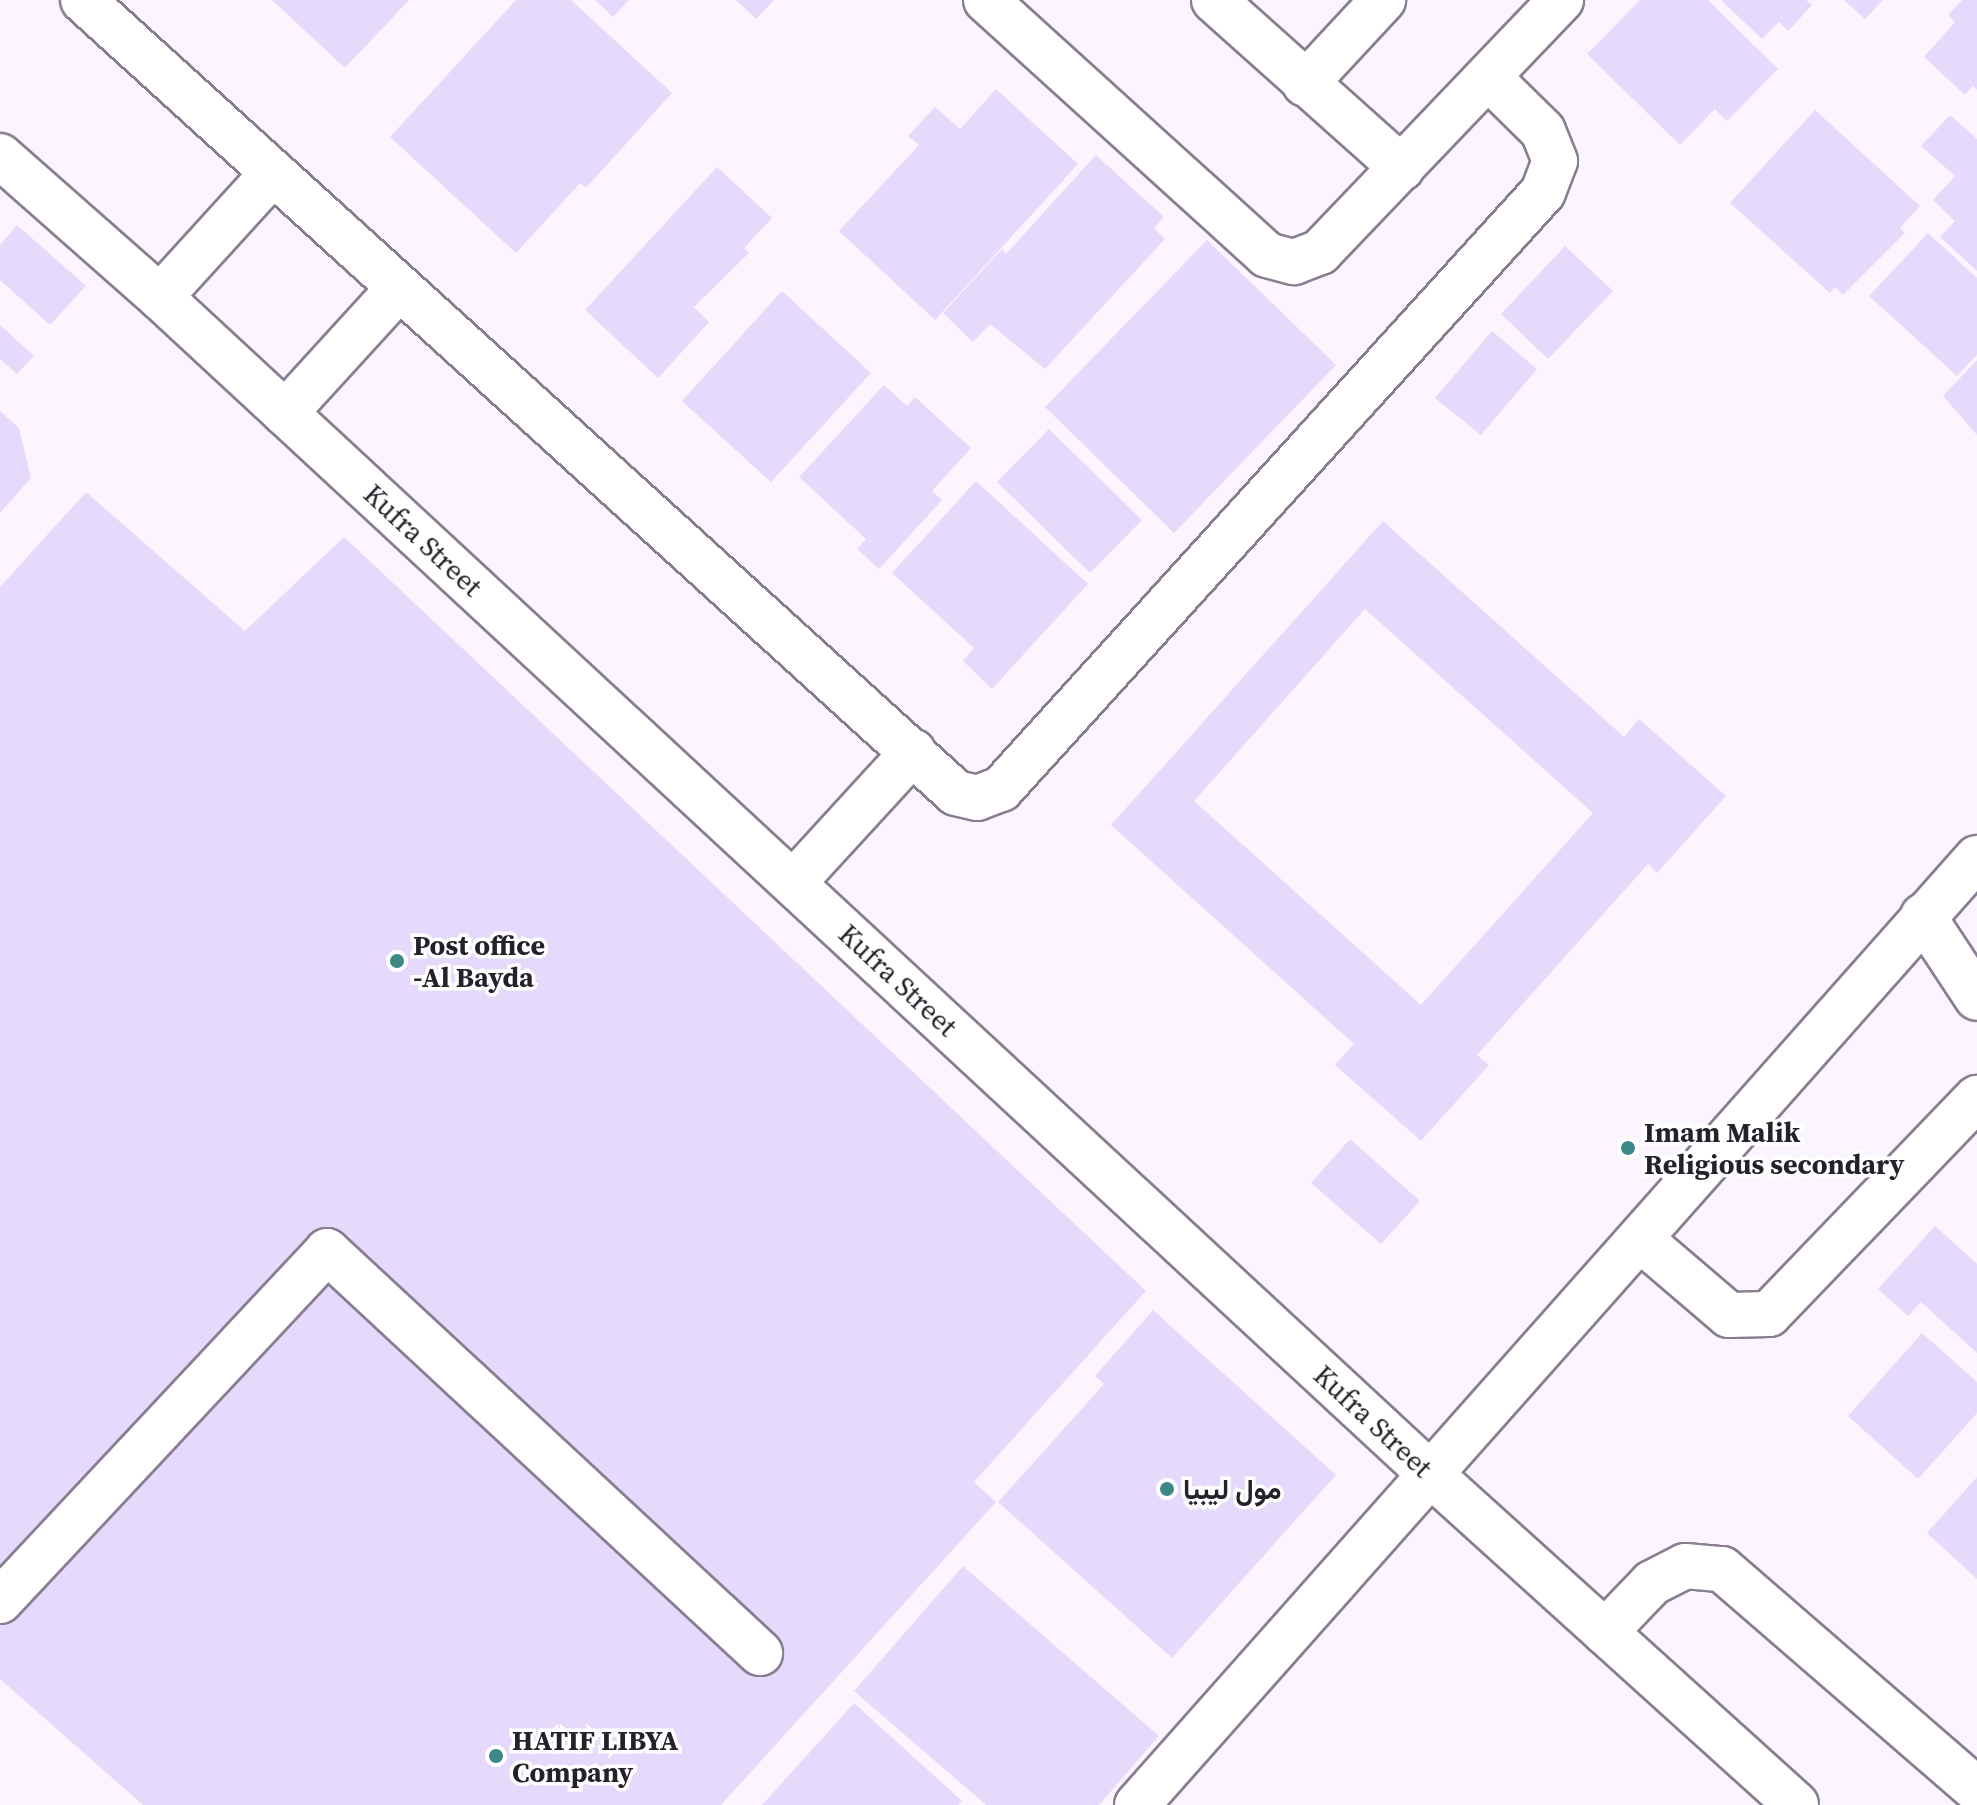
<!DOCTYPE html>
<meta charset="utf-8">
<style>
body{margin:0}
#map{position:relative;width:1977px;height:1805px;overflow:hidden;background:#faf5ff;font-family:"Source Serif 4",Vazirmatn,serif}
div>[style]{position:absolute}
.building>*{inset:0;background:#e5dafc}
.roads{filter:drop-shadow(2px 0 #897d92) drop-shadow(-2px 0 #897d92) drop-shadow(0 2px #897d92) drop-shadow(0 -2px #897d92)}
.minor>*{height:44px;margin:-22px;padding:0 22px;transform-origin:22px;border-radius:22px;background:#fff}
.dots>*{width:22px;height:22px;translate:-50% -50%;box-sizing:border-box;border:4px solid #fff;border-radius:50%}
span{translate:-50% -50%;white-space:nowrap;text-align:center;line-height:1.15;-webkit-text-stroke:7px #fff;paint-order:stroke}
.street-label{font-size:28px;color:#252029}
.poi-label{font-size:28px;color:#252029;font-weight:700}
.left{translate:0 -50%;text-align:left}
</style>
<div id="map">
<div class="building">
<i style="clip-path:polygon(272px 0,409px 0,345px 68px)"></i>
<i style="clip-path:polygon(516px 0,571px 0,672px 93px,586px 188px,580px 183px,516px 253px,390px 137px)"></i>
<i style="clip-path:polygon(595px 0,629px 0,613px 17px)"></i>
<i style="clip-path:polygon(736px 0,774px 0,756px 19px)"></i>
<i style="clip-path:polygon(1640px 0,1708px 0,1778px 69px,1727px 121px,1715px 109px,1680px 145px,1587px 54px)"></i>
<i style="clip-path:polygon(1721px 0,1806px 0,1812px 5px,1788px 31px,1779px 22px,1762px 39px)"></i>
<i style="clip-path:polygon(1844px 0,1883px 0,1865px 19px)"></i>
<i style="clip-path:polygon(1962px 0,1977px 0,1977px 90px,1973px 86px,1965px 95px,1924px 57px,1955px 22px,1948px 15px)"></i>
<i style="clip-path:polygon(996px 89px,1078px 164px,935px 320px,839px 231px,919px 145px,908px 136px,935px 107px,960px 129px)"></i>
<i style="clip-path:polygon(1815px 110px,1920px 206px,1900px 228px,1905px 233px,1843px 295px,1835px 287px,1830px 293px,1730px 203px)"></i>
<i style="clip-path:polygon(1950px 115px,1977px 139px,1977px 271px,1940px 237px,1955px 221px,1933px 200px,1955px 176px,1921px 146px)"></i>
<i style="clip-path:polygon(1096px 155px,1164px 217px,1154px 228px,1165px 239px,1045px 369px,990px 324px,973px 342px,943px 313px,1002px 249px,1006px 254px)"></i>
<i style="clip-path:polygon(717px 167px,772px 218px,744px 248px,749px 253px,694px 307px,709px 322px,658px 378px,585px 310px)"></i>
<i style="clip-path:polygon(17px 225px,86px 286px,50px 325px,0 280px,0 245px)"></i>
<i style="clip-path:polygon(1928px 233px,1977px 278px,1977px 355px,1957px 376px,1869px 296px)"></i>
<i style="clip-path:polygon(1207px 240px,1336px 365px,1174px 533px,1045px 407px)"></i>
<i style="clip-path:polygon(1565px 246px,1613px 291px,1548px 359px,1501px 314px)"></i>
<i style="clip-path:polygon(782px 291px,871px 373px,771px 482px,682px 401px)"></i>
<i style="clip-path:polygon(0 325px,34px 356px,17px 374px,0 359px)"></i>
<i style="clip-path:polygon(1492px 331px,1537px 369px,1481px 435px,1435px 398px)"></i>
<i style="clip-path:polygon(1977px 360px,1977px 435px,1943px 396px)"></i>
<i style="clip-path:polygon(884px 385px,907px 406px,915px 397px,971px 448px,932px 491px,942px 500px,879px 569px,857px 549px,866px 539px,799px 477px)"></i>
<i style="clip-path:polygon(0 411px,19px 428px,31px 478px,0 513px)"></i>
<i style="clip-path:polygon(1049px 429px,1142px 520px,1090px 573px,997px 482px)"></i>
<i style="clip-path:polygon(976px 481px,1088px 584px,992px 689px,963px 661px,974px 648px,892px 573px)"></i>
<i style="clip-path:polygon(86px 492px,245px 631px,344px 537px,1146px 1291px,974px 1482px,996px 1502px,721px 1805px,143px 1805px,0 1679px,0 587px)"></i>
<i style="clip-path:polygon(evenodd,1383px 521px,1624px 737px,1639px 719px,1726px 796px,1657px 873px,1648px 864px,1477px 1055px,1489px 1065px,1421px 1141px,1335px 1065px,1354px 1044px,1111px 825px,1383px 521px,1365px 609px,1593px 813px,1421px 1005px,1194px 801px,1365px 609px)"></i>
<i style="clip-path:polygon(1350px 1139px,1420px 1201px,1381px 1244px,1311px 1183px)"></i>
<i style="clip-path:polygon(1935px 1226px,1977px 1264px,1977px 1353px,1921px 1302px,1908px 1316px,1878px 1289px)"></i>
<i style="clip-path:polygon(1153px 1310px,1336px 1475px,1172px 1658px,998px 1502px,1104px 1384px,1095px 1376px)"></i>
<i style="clip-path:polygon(1922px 1333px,1977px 1382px,1977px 1413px,1918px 1479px,1848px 1416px)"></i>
<i style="clip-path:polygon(1977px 1477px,1977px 1579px,1927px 1533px)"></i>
<i style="clip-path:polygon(963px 1566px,1159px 1736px,1099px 1805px,986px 1805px,854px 1691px)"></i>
<i style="clip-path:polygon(854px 1703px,962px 1801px,958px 1805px,762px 1805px)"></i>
</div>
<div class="roads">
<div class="minor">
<i style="left:83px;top:0;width:1179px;rotate:42.25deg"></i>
<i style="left:956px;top:793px;width:22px;rotate:13deg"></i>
<i style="left:977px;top:798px;width:26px;rotate:-21deg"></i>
<i style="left:1001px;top:789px;width:806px;rotate:-47.76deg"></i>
<i style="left:1543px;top:192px;width:33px;rotate:-69deg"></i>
<i style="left:1555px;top:161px;width:32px;rotate:-112deg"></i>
<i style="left:1543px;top:131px;width:77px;rotate:-135.5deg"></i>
<i style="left:986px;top:0;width:379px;rotate:42.2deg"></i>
<i style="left:1267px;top:255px;width:28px;rotate:15deg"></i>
<i style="left:1294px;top:262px;width:28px;rotate:-21deg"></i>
<i style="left:1320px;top:252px;width:349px;rotate:-46.3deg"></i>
<i style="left:1214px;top:0;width:252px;rotate:41.8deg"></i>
<i style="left:1305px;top:84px;width:115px;rotate:-47.1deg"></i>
<i style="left:0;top:156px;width:213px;rotate:41.4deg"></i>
<i style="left:160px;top:297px;width:1729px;rotate:42.82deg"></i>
<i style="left:1428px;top:1472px;width:496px;rotate:42.1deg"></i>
<i style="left:160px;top:297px;width:168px;rotate:-47.7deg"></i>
<i style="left:285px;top:413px;width:169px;rotate:-47.6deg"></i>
<i style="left:793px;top:883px;width:178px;rotate:-47.5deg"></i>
<i style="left:1923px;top:916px;width:98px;rotate:56.6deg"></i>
<i style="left:1640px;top:1239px;width:117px;rotate:40.5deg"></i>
<i style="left:1729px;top:1315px;width:40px;rotate:-1.4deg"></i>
<i style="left:1769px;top:1314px;width:300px;rotate:-46.1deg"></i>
<i style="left:0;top:1601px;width:479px;rotate:-46.9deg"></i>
<i style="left:327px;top:1251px;width:591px;rotate:42.87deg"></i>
<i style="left:1605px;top:1632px;width:68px;rotate:-46.2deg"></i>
<i style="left:1652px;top:1583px;width:37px;rotate:-27deg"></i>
<i style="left:1685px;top:1566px;width:37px;rotate:5deg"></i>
<i style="left:1722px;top:1569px;width:337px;rotate:40.9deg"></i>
<i style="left:1137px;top:1805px;width:1266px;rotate:-48.43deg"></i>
</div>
</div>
<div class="dots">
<i style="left:397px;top:961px;background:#3f8888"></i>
<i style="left:1628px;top:1148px;background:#3f8888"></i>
<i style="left:1167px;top:1489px;background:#3f8888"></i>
<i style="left:496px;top:1756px;background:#3f8888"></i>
</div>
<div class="street-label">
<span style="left:423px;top:540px;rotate:43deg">Kufra Street</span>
<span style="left:898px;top:980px;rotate:43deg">Kufra Street</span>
<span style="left:1373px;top:1421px;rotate:43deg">Kufra Street</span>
</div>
<div class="poi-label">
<span class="left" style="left:413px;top:961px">Post office<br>-Al Bayda</span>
<span class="left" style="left:1644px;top:1148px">Imam Malik<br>Religious secondary</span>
<span class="left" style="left:1183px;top:1489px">مول ليبيا</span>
<span class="left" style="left:512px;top:1756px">HATIF LIBYA<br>Company</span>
</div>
</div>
